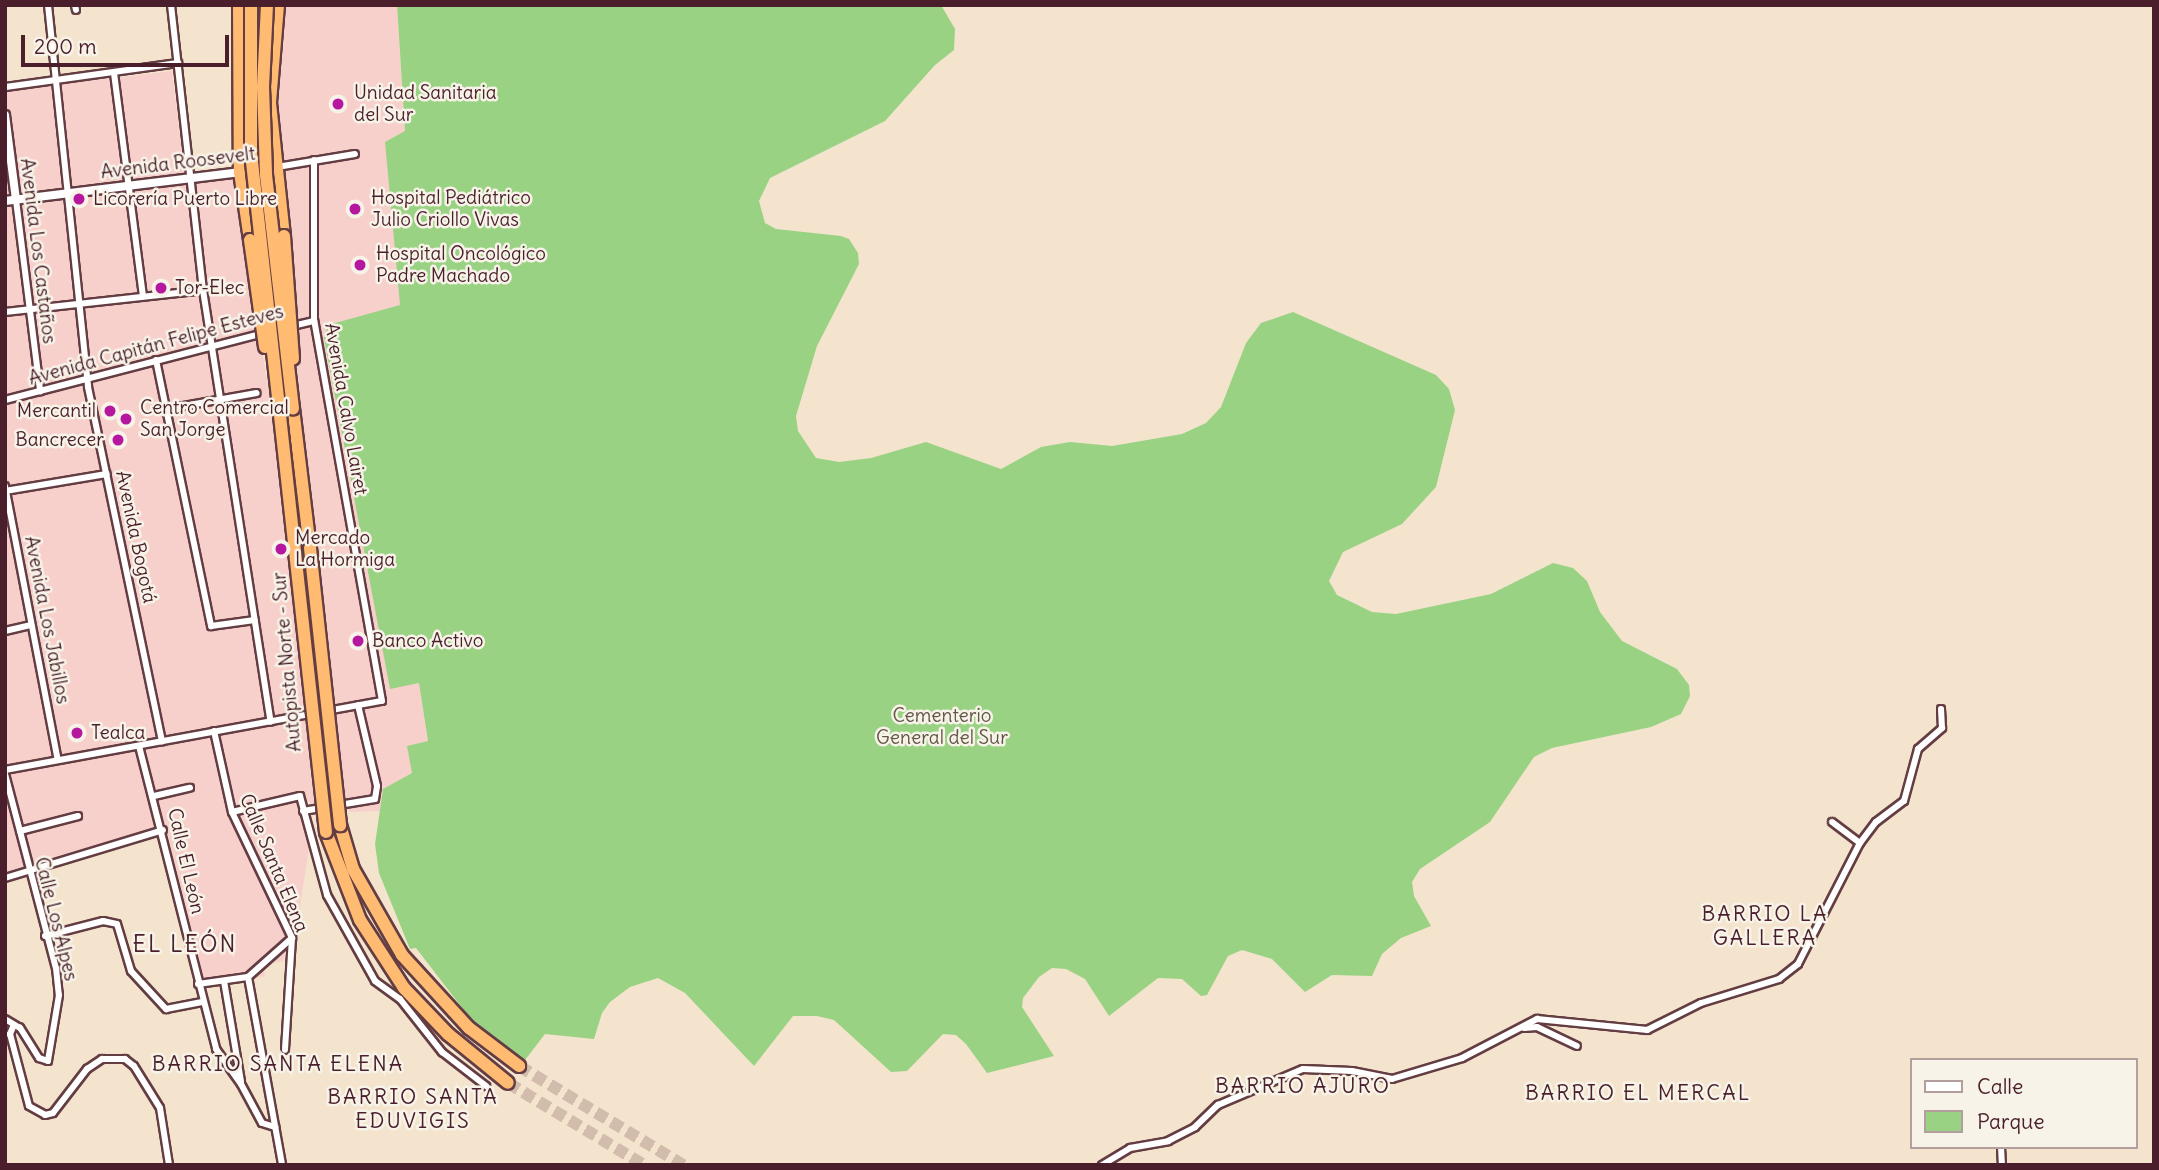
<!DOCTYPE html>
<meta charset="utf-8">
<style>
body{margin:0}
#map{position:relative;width:2159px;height:1170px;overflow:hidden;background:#f4e4cd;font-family:Delius,sans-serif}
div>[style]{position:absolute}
.built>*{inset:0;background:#f7d0cb}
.green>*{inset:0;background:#9ad284}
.motorway-tunnel>*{height:12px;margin-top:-6px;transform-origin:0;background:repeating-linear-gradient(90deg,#d2bdad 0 12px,transparent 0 18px)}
.roads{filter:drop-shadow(2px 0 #643d43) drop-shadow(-2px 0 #643d43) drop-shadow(0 2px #643d43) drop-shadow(0 -2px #643d43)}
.minor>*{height:6px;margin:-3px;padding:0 3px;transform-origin:3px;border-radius:3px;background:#fff}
.tertiary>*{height:8px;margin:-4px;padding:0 4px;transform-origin:4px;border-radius:4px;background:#fff}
.motorway>*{height:12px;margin:-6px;padding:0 6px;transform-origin:6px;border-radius:6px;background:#febb71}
.bridges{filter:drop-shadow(2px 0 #643d43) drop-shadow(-2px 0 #643d43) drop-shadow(0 2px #643d43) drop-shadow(0 -2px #643d43)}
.motorway-bridge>*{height:12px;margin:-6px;padding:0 6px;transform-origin:6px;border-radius:6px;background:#febb71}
.dots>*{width:19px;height:19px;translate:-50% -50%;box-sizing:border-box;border:4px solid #f7f3e8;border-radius:50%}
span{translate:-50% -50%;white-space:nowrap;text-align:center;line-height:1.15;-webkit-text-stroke:5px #f7f3e8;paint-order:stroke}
.poi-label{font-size:19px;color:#4a1f2b}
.left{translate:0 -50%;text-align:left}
.right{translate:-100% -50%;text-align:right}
.street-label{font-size:19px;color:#4a1f2b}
.park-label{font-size:19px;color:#625546}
.neighbourhood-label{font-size:21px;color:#4a1f2b;letter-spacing:2px}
.quarter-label{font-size:23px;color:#4a1f2b;letter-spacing:2px}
.frame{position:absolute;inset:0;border:7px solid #4a1f2b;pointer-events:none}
.legend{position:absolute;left:1910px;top:1058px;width:228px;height:91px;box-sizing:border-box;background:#f7f3e8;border:2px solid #b29e9c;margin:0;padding:9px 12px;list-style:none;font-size:21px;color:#4a1f2b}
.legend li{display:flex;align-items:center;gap:14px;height:35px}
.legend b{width:35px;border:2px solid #b29e9c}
.scale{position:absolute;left:21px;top:35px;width:208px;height:32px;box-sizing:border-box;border:4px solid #4a1f2b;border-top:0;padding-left:9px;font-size:21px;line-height:24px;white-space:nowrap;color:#4a1f2b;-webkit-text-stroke:5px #f7f3e8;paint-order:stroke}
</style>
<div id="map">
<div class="built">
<i style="clip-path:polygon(281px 5px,397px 5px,405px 132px,387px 154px,387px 162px,403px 309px,324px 338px,390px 688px,419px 683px,428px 742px,412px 773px,383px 789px,380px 811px,350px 812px,342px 791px,329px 696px,306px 700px,322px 811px,313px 812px,310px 802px,296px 796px,309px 848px,299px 913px,283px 961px,263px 965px,265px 976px,196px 989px,163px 827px,25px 865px,26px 872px,5px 878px,5px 91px,172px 71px,186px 184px,236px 177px,269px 395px,293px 391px,297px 400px,298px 348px,275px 117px)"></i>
</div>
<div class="green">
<i style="clip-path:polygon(397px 5px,941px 5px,955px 29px,954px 50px,935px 65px,885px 121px,770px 178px,759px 201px,765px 223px,776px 229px,841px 236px,849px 239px,858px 253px,859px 264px,817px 346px,796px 416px,798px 431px,816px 458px,839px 462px,871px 458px,926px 442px,1001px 469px,1041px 447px,1070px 442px,1112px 446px,1182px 434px,1206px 423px,1221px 407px,1246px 343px,1261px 323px,1293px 312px,1436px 375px,1449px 389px,1455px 410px,1436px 487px,1402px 524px,1343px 552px,1329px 581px,1337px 595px,1372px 612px,1396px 614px,1491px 594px,1553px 563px,1573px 568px,1587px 581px,1600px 612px,1622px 641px,1677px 669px,1689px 685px,1690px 696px,1681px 714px,1651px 727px,1552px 748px,1534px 757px,1490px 822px,1420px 869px,1412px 882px,1414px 896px,1431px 926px,1401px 938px,1382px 954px,1372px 976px,1332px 975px,1305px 992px,1272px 959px,1242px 950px,1228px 956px,1207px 995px,1201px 996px,1182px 979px,1158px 978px,1109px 1016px,1085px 979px,1066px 969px,1052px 968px,1039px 977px,1023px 998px,1022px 1007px,1054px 1056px,987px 1073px,966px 1044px,956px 1035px,943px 1034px,907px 1071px,891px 1072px,834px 1020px,817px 1016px,793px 1016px,754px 1066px,685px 993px,658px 978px,630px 987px,610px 1002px,602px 1013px,594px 1039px,545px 1034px,525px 1060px,493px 1048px,416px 948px,410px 949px,379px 873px,375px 844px,383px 789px,412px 773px,407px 746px,428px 741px,419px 683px,390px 689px,324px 338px,328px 325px,400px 305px,385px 142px,405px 131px)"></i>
</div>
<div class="motorway-tunnel">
<i style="left:519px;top:1066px;width:192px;rotate:31.1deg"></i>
<i style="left:508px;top:1083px;width:159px;rotate:31.1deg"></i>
</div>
<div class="roads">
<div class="minor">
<i style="left:48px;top:5px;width:384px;rotate:84deg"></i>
<i style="left:88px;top:387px;width:362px;rotate:78.2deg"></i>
<i style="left:75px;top:5px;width:5px;rotate:79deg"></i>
<i style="left:171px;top:5px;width:287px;rotate:83.6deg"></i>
<i style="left:203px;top:290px;width:437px;rotate:81.1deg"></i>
<i style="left:114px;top:73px;width:225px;rotate:82.6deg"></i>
<i style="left:5px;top:87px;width:175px;rotate:-7.9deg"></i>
<i style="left:277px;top:167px;width:79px;rotate:-9.5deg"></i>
<i style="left:16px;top:200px;width:193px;rotate:82.8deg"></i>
<i style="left:5px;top:312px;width:199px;rotate:-6.3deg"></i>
<i style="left:288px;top:327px;width:27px;rotate:-13deg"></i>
<i style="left:156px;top:360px;width:272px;rotate:78.3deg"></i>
<i style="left:211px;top:626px;width:44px;rotate:-7.8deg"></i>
<i style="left:5px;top:400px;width:268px;rotate:-14.5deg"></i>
<i style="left:167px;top:409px;width:91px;rotate:-10.1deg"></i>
<i style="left:5px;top:486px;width:279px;rotate:79.1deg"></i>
<i style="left:5px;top:491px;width:103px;rotate:-9.5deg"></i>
<i style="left:5px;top:631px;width:27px;rotate:-13deg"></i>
<i style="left:214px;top:731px;width:83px;rotate:77.5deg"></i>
<i style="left:232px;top:812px;width:140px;rotate:64.5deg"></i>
<i style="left:292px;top:938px;width:112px;rotate:93.6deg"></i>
<i style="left:139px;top:746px;width:313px;rotate:75.7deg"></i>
<i style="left:216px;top:1049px;width:43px;rotate:54.5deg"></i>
<i style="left:241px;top:1084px;width:44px;rotate:61.7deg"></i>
<i style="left:262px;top:1123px;width:14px;rotate:17deg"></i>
<i style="left:5px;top:770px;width:383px;rotate:-10.4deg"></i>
<i style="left:382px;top:701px;width:386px;rotate:-100.1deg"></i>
<i style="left:314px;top:321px;width:161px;rotate:-90deg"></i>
<i style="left:5px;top:774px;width:201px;rotate:75.3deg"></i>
<i style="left:56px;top:968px;width:27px;rotate:84deg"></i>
<i style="left:59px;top:995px;width:67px;rotate:99.5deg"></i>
<i style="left:48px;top:1061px;width:9px;rotate:-162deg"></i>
<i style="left:39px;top:1058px;width:36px;rotate:-122deg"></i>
<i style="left:20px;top:1028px;width:17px;rotate:-149deg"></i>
<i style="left:154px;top:796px;width:37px;rotate:-13deg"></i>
<i style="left:303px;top:811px;width:73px;rotate:-9.5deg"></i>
<i style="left:375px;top:799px;width:13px;rotate:-81deg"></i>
<i style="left:377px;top:786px;width:83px;rotate:-103.2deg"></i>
<i style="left:232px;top:812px;width:70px;rotate:-13.2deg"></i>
<i style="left:300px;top:796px;width:103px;rotate:74.7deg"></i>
<i style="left:327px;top:895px;width:98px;rotate:60.8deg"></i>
<i style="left:375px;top:981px;width:31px;rotate:36deg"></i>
<i style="left:400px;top:999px;width:68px;rotate:51.6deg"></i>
<i style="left:442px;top:1052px;width:56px;rotate:37.7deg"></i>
<i style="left:1832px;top:822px;width:35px;rotate:37deg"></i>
<i style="left:20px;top:831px;width:60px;rotate:-14.5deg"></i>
<i style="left:5px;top:878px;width:165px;rotate:-16.9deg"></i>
<i style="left:45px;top:936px;width:60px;rotate:-14.5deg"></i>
<i style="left:103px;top:921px;width:14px;rotate:12deg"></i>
<i style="left:117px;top:924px;width:49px;rotate:73.4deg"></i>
<i style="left:131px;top:971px;width:52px;rotate:47.4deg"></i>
<i style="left:166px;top:1009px;width:38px;rotate:-11deg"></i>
<i style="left:248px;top:977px;width:191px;rotate:79.7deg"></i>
<i style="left:224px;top:981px;width:102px;rotate:80.4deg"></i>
<i style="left:198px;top:984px;width:50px;rotate:-8deg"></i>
<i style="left:248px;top:977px;width:59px;rotate:-41.6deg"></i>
<i style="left:13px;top:1027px;width:8px;rotate:113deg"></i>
<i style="left:10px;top:1034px;width:74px;rotate:75.2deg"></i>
<i style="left:29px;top:1106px;width:18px;rotate:29deg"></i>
<i style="left:45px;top:1115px;width:8px;rotate:-14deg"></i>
<i style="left:53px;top:1113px;width:56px;rotate:-52.3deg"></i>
<i style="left:87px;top:1069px;width:18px;rotate:-34deg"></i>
<i style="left:102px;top:1059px;width:23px"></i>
<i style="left:125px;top:1059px;width:11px;rotate:38deg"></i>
<i style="left:134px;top:1066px;width:49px;rotate:58.2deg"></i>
<i style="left:160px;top:1108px;width:58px;rotate:81deg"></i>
<i style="left:1524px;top:1028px;width:13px;rotate:-4deg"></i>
<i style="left:1537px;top:1027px;width:44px;rotate:25.4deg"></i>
<i style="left:2001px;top:1147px;width:18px;rotate:87deg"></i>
<i style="left:1102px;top:1165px;width:33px;rotate:-31deg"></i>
<i style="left:1130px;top:1148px;width:39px;rotate:-10deg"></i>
<i style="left:1168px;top:1141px;width:30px;rotate:-27deg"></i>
<i style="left:1195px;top:1127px;width:32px;rotate:-44deg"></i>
<i style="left:1218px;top:1105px;width:92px;rotate:-23deg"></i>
<i style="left:1303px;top:1069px;width:49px;rotate:2.3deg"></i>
<i style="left:1352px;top:1071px;width:41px;rotate:11.3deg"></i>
<i style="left:1392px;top:1079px;width:73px;rotate:-16.7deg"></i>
<i style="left:1462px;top:1058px;width:85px;rotate:-27.5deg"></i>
<i style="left:1537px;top:1019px;width:111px;rotate:5.7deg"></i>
<i style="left:1647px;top:1030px;width:60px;rotate:-26.6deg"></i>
<i style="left:1701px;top:1003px;width:82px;rotate:-17.1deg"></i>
<i style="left:1779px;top:979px;width:24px;rotate:-38deg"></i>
<i style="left:1798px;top:964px;width:136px;rotate:-62.9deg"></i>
<i style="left:1860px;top:843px;width:26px;rotate:-53deg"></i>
<i style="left:1876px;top:822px;width:35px;rotate:-37deg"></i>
<i style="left:1904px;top:801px;width:54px;rotate:-74.9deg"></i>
<i style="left:1918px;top:749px;width:32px;rotate:-41deg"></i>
<i style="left:1942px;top:728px;width:19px;rotate:-93deg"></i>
</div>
<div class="tertiary">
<i style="left:5px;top:115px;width:86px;rotate:82.6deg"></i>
<i style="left:5px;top:201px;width:254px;rotate:-7deg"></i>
</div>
<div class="motorway">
<i style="left:239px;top:5px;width:167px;rotate:89.7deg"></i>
<i style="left:240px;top:172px;width:69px;rotate:81.6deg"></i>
<i style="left:278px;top:5px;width:98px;rotate:94.7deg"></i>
<i style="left:270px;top:103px;width:134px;rotate:84deg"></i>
<i style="left:293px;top:408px;width:141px;rotate:83.1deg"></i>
<i style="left:340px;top:825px;width:46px;rotate:73.5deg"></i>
<i style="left:353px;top:869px;width:99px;rotate:60.3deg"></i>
<i style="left:402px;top:955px;width:99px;rotate:47.5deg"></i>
<i style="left:469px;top:1028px;width:63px;rotate:37.2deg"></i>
<i style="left:326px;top:832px;width:94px;rotate:68.9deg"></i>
<i style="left:360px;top:920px;width:81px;rotate:57.1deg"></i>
<i style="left:404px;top:988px;width:64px;rotate:46.3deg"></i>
<i style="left:448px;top:1034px;width:77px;rotate:39.2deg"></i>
</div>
</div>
<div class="bridges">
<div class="motorway-bridge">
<i style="left:251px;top:5px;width:148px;rotate:90deg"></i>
<i style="left:251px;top:153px;width:683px;rotate:83.7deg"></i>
<i style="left:267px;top:5px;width:82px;rotate:92.8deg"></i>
<i style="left:263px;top:87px;width:88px;rotate:88deg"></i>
<i style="left:266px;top:175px;width:235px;rotate:83.4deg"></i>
<i style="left:284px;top:236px;width:123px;rotate:85.8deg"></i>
<i style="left:250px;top:240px;width:108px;rotate:82deg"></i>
<i style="left:310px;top:548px;width:279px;rotate:83.8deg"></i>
</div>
</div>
<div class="dots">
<i style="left:338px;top:104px;background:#b5179e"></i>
<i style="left:79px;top:199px;background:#b5179e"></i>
<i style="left:355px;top:209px;background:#b5179e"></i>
<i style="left:360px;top:265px;background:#b5179e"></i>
<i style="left:161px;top:288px;background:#b5179e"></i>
<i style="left:110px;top:411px;background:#b5179e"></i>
<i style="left:126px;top:419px;background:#b5179e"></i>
<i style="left:118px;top:440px;background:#b5179e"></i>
<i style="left:281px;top:549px;background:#b5179e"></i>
<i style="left:358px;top:641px;background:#b5179e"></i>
<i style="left:77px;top:733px;background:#b5179e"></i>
</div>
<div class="poi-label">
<span class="left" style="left:354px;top:104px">Unidad Sanitaria<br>del Sur</span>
<span class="left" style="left:371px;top:209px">Hospital Pediátrico<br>Julio Criollo Vivas</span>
<span class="left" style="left:93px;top:199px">Licorería Puerto Libre</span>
<span class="left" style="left:376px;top:265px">Hospital Oncológico<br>Padre Machado</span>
<span class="left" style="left:175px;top:288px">Tor-Elec</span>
<span class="left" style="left:140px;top:419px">Centro Comercial<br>San Jorge</span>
<span class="right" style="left:96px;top:411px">Mercantil</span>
<span class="right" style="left:104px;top:440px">Bancrecer</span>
<span class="left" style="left:295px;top:549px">Mercado<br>La Hormiga</span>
<span class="left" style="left:372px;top:641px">Banco Activo</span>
<span class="left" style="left:91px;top:733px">Tealca</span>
</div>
<div class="street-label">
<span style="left:178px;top:163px;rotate:-7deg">Avenida Roosevelt</span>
<span style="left:38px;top:251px;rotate:83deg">Avenida Los Castaños</span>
<span style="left:156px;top:345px;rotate:-15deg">Avenida Capitán Felipe Esteves</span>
<span style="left:346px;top:409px;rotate:80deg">Avenida Calvo Lairet</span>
<span style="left:136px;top:537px;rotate:78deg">Avenida Bogotá</span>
<span style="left:47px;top:620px;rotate:79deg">Avenida Los Jabillos</span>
<span style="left:287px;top:662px;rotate:-95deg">Autopista Norte - Sur</span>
<span style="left:186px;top:861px;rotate:77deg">Calle El León</span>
<span style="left:274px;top:863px;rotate:67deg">Calle Santa Elena</span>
<span style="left:56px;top:919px;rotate:76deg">Calle Los Alpes</span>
</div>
<div class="park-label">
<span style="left:942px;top:727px">Cementerio<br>General del Sur</span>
</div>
<div class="neighbourhood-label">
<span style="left:1765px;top:926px">BARRIO LA<br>GALLERA</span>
<span style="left:278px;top:1064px">BARRIO SANTA ELENA</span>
<span style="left:1303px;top:1086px">BARRIO AJURO</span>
<span style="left:1638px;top:1093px">BARRIO EL MERCAL</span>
<span style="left:413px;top:1109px">BARRIO SANTA<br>EDUVIGIS</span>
</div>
<div class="quarter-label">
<span style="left:185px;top:944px">EL LEÓN</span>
</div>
<div class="frame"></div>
<ul class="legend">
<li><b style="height:9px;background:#fff"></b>Calle</li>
<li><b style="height:19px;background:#9ad284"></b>Parque</li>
</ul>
<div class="scale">200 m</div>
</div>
